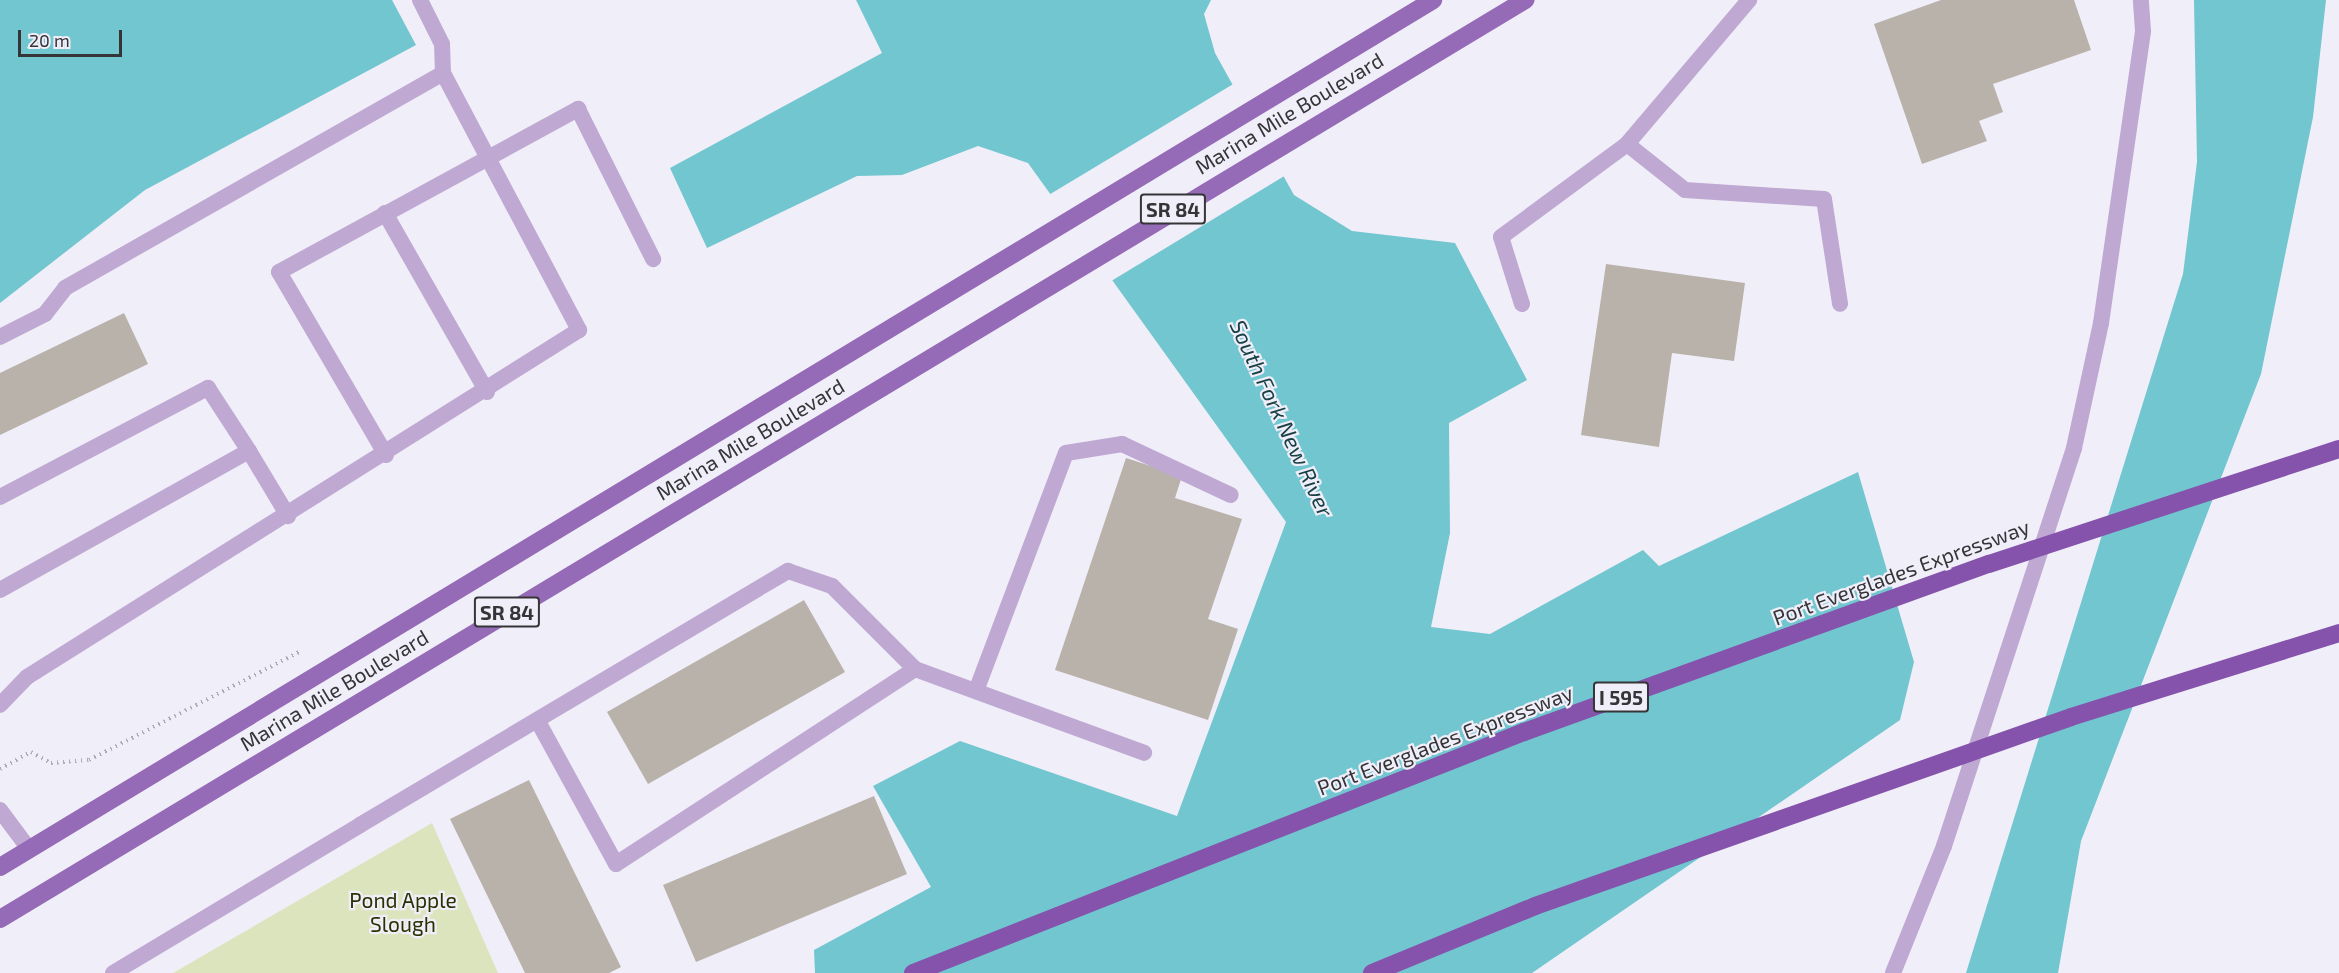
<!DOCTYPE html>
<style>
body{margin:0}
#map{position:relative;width:2339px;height:973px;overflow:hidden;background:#f0eef8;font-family:"Exo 2",sans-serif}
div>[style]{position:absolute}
.green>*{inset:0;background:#dce4be}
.water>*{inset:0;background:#72c6cf}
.pier>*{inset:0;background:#f0eef8}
.building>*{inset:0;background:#b9b2ab}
.path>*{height:4px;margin-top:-2px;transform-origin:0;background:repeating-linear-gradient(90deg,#adabb3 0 1.5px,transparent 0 6px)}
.service>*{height:16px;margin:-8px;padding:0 8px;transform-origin:8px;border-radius:8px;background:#bfa9d3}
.primary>*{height:18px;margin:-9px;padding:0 9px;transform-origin:9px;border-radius:9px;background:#956bb7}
.motorway-bridge>*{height:18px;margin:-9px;padding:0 9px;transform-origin:9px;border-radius:9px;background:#8553ac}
span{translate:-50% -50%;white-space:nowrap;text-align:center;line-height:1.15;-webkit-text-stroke:4.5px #f0eef8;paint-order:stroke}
.shield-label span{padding:2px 4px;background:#f0eef8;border:2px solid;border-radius:4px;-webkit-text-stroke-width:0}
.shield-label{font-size:20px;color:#353538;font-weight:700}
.street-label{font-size:21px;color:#353538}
.park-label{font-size:21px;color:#2b3101}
.water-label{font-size:22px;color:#194145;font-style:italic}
.scale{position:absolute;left:18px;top:30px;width:104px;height:27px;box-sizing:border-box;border:3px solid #353538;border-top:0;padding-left:8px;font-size:18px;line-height:21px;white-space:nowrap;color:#353538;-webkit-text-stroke:4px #f0eef8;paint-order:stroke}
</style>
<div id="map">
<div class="green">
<i style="clip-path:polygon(432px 823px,498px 973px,173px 973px)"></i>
</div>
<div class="water">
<i style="clip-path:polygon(0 0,392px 0,416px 45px,145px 190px,0 303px)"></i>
<i style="clip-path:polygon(856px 0,1211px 0,1204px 14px,1215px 53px,1294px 195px,1352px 231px,1455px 243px,1527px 380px,1449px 423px,1450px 533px,1431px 627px,1490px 634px,1643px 550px,1659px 566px,1858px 472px,1914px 662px,1900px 720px,1532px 973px,815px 973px,814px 950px,931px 887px,873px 786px,960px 741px,1177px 816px,1286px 522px,1028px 163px,978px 146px,902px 175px,857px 176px,707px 248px,670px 168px,882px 53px)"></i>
<i style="clip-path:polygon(2194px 0,2326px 0,2313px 117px,2261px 374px,2081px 841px,2058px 973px,1966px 973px,2183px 274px,2197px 162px)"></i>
</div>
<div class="pier">
<i style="clip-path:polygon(1235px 83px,1286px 175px,1108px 283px,1047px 196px)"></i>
</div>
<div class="building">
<i style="clip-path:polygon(1941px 0,2074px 0,2091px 50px,1993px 84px,2003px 112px,1979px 121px,1987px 141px,1922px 164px,1874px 24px)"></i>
<i style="clip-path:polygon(1606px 264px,1745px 283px,1734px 361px,1672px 353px,1659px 447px,1581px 435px)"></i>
<i style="clip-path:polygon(124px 313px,148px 364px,0 435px,0 373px)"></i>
<i style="clip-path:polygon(1126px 458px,1182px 476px,1175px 498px,1242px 519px,1208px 619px,1238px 629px,1208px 720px,1055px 670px)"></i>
<i style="clip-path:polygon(804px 600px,845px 672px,648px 784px,607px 712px)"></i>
<i style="clip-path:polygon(529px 780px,621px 967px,609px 973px,525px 973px,450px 819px)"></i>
<i style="clip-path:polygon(874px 796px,907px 874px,696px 962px,663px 885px)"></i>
</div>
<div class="path">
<i style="left:0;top:769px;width:35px;rotate:-29deg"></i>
<i style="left:31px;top:752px;width:23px;rotate:29deg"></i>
<i style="left:51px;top:763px;width:38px;rotate:-5deg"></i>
<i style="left:89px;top:760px;width:236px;rotate:-27.2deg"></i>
</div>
<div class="service">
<i style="left:420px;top:0;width:49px;rotate:63.4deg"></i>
<i style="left:442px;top:44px;width:29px;rotate:88deg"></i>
<i style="left:1627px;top:144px;width:74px;rotate:38.4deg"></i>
<i style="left:1685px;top:190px;width:139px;rotate:3.7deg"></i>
<i style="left:1824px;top:199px;width:106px;rotate:81.3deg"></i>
<i style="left:385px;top:213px;width:206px;rotate:60.3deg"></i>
<i style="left:1522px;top:304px;width:70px;rotate:-107.4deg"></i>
<i style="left:1501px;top:237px;width:157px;rotate:-36.4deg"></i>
<i style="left:1627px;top:144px;width:189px;rotate:-49.7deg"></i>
<i style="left:0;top:337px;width:51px;rotate:-27.1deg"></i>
<i style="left:45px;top:314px;width:33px;rotate:-52deg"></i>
<i style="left:65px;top:288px;width:435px;rotate:-29.6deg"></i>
<i style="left:443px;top:73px;width:291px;rotate:62.1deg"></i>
<i style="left:579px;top:330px;width:652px;rotate:147.85deg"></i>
<i style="left:27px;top:677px;width:39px;rotate:134deg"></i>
<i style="left:386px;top:455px;width:212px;rotate:-120.3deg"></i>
<i style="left:279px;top:272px;width:341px;rotate:-28.6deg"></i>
<i style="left:578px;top:109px;width:168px;rotate:63.4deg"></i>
<i style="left:0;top:497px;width:235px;rotate:-27.7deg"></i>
<i style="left:208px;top:388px;width:75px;rotate:56.9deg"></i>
<i style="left:0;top:590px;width:285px;rotate:-29.2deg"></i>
<i style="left:249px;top:451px;width:76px;rotate:59deg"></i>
<i style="left:915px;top:669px;width:244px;rotate:20.1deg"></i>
<i style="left:976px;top:691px;width:254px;rotate:-69.3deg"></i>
<i style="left:1066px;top:453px;width:57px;rotate:-9.1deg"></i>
<i style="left:1122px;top:444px;width:120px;rotate:25.1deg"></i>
<i style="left:0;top:810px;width:49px;rotate:53.4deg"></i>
<i style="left:113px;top:973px;width:288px;rotate:-30.9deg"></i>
<i style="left:360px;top:825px;width:498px;rotate:-30.7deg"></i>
<i style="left:788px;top:571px;width:46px;rotate:18.8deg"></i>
<i style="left:832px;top:586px;width:117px;rotate:45deg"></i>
<i style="left:915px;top:669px;width:357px;rotate:146.9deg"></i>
<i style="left:616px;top:864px;width:164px;rotate:-118.7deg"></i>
<i style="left:1893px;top:973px;width:137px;rotate:-68.1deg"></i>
<i style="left:1944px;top:846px;width:419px;rotate:-71.9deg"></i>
<i style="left:2074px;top:448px;width:128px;rotate:-77.8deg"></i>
<i style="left:2101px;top:323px;width:295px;rotate:-81.8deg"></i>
<i style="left:2143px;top:31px;width:31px;rotate:-94deg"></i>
</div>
<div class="primary">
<i style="left:0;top:867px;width:1675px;rotate:-31.17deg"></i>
<i style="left:0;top:919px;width:1781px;rotate:-31.07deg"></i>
</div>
<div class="motorway-bridge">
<i style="left:913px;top:973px;width:657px;rotate:-21.53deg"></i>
<i style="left:1524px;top:732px;width:494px;rotate:-19.9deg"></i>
<i style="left:1989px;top:564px;width:368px;rotate:-18.2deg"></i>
<i style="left:1372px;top:973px;width:176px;rotate:-22.3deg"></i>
<i style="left:1535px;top:906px;width:568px;rotate:-19.42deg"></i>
<i style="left:2071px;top:717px;width:281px;rotate:-17.4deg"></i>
</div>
<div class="shield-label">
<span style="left:1173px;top:209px">SR 84</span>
<span style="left:507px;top:612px">SR 84</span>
<span style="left:1621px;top:697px">I 595</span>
</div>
<div class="street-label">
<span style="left:1289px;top:113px;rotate:-31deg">Marina Mile Boulevard</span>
<span style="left:750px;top:439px;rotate:-31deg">Marina Mile Boulevard</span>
<span style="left:1901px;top:572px;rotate:-20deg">Port Everglades Expressway</span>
<span style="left:334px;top:690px;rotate:-31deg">Marina Mile Boulevard</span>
<span style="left:1445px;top:740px;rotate:-21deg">Port Everglades Expressway</span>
</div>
<div class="park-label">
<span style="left:403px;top:912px">Pond Apple<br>Slough</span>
</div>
<div class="water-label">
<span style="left:1282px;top:418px;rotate:65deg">South Fork New River</span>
</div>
<div class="scale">20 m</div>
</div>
